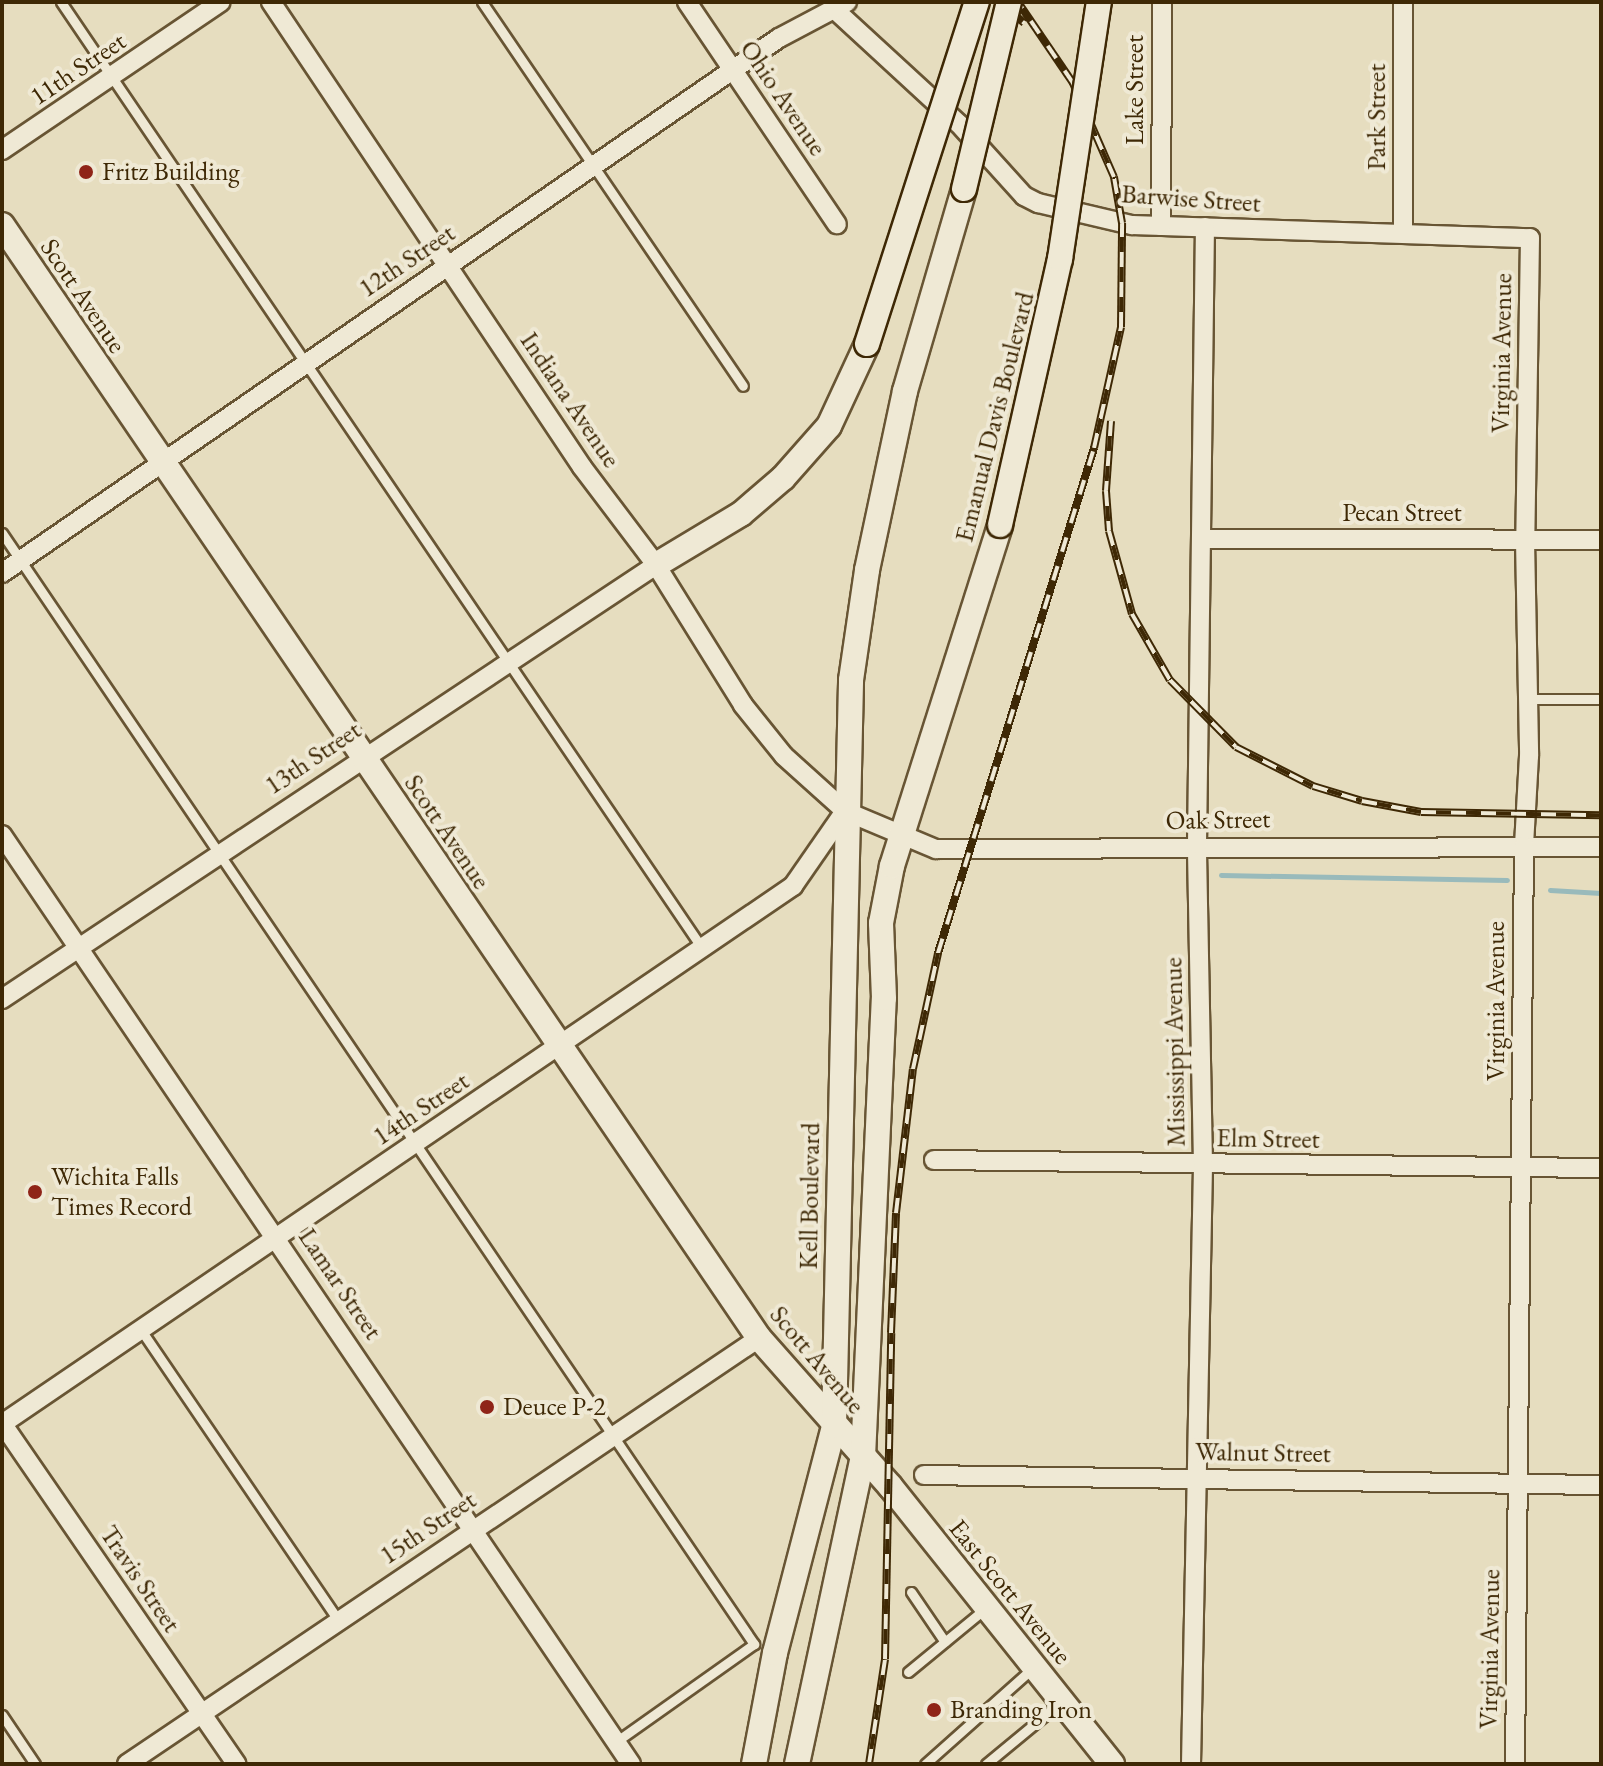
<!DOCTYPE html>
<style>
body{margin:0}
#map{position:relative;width:1603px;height:1766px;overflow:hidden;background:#e6ddbf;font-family:"EB Garamond",serif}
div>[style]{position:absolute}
.stream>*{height:5px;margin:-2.5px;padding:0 2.5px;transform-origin:2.5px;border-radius:2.5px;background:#99babb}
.roads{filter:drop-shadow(2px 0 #685534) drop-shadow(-2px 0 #685534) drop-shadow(0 2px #685534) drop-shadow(0 -2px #685534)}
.service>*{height:9px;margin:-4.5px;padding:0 4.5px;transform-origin:4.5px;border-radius:4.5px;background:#efe9d5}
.minor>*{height:18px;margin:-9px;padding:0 9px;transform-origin:9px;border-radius:9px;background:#efe9d5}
.secondary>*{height:24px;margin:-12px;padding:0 12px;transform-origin:12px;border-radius:12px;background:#efe9d5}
.rail>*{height:8px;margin-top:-4px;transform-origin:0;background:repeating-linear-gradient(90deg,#efe9d5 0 15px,#3e2805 0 30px);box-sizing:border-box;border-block:2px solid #3e2805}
.bridges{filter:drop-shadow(2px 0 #3e2805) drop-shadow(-2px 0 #3e2805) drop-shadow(0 2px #3e2805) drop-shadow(0 -2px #3e2805)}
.secondary-bridge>*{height:24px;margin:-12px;padding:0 12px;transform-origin:12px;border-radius:12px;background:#efe9d5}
.dots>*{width:22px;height:22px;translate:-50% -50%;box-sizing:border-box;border:4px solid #efe9d5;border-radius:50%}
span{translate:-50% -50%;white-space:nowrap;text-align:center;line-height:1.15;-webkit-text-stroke:8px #efe9d5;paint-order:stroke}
.street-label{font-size:26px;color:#3e2805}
.poi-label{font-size:26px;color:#3e2805}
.left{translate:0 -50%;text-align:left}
.frame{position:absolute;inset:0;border:4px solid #3e2805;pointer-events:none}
</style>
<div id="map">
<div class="stream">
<i style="left:1221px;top:875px;width:286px;rotate:1deg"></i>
<i style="left:1550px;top:890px;width:51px;rotate:3.4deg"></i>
</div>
<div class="roads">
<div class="service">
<i style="left:61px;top:2px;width:1143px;rotate:55.88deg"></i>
<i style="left:482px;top:2px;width:464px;rotate:55.8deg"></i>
<i style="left:2px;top:533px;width:1342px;rotate:55.91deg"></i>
<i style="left:754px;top:1644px;width:168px;rotate:144.7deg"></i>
<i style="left:1530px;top:699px;width:71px"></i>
<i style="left:141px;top:1330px;width:352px;rotate:55.8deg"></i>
<i style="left:911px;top:1592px;width:60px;rotate:55.8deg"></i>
<i style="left:908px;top:1672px;width:101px;rotate:-39.4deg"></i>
<i style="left:2px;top:1715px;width:59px;rotate:56deg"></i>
<i style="left:925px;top:1764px;width:146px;rotate:-41.7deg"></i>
<i style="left:986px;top:1764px;width:97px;rotate:-39.6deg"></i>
</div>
<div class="minor">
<i style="left:271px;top:2px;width:559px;rotate:56.22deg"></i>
<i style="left:582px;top:467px;width:123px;rotate:52.9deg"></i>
<i style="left:656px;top:565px;width:165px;rotate:58.1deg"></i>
<i style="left:743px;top:705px;width:65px;rotate:51.2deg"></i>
<i style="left:784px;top:756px;width:82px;rotate:42deg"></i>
<i style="left:845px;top:811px;width:99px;rotate:22.7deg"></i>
<i style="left:936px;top:849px;width:665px;rotate:-0.17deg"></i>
<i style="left:687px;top:2px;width:268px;rotate:56deg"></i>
<i style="left:1403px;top:2px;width:231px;rotate:90deg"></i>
<i style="left:834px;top:9px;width:170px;rotate:42.6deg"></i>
<i style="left:959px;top:124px;width:97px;rotate:47.9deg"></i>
<i style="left:1024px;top:196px;width:16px;rotate:27deg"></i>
<i style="left:1038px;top:203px;width:97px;rotate:13.2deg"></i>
<i style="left:1132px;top:225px;width:398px;rotate:1.9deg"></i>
<i style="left:1530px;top:238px;width:302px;rotate:90.9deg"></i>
<i style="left:1525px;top:540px;width:216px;rotate:88.9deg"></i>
<i style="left:1529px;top:756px;width:90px;rotate:93.2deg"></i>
<i style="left:1524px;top:846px;width:918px;rotate:90.56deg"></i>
<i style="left:2px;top:150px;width:264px;rotate:-34.1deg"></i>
<i style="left:1161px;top:226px;width:224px;rotate:-89.7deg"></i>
<i style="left:1202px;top:539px;width:399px;rotate:0.1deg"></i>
<i style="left:2px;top:573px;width:943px;rotate:-34.55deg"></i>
<i style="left:779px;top:38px;width:77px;rotate:-27.9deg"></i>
<i style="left:2px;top:835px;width:1122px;rotate:55.9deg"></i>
<i style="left:2px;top:999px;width:785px;rotate:-33.57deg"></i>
<i style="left:934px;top:1160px;width:667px;rotate:0.69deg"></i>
<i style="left:2px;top:1423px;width:414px;rotate:55.5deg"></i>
<i style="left:2px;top:1424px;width:957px;rotate:-34.22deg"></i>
<i style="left:793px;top:886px;width:91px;rotate:-55.3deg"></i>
<i style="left:924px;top:1475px;width:677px;rotate:0.85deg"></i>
<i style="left:127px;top:1764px;width:762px;rotate:-33.98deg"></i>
<i style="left:1191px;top:1764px;width:600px;rotate:-88.85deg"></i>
<i style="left:1203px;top:1164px;width:320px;rotate:-91.1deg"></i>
<i style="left:1197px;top:844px;width:617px;rotate:-89.26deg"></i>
</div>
<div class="secondary">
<i style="left:2px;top:225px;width:1346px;rotate:55.78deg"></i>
<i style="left:759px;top:1338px;width:198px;rotate:48.5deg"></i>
<i style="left:890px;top:1486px;width:356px;rotate:51.4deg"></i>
<i style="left:656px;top:565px;width:99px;rotate:-31deg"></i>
<i style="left:741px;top:514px;width:55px;rotate:-40.6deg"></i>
<i style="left:783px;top:478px;width:69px;rotate:-48.5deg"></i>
<i style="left:829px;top:426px;width:90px;rotate:-65.1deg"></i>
<i style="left:754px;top:1764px;width:113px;rotate:-79.3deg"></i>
<i style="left:775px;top:1653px;width:235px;rotate:-75.4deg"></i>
<i style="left:834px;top:1426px;width:746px;rotate:-88.69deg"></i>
<i style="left:851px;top:680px;width:111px;rotate:-81.7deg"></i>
<i style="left:867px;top:570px;width:183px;rotate:-78deg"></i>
<i style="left:905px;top:391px;width:210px;rotate:-73.7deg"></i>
<i style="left:797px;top:1764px;width:314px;rotate:-77.9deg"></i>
<i style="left:863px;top:1457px;width:459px;rotate:-87.4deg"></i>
<i style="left:884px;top:998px;width:75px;rotate:-92.3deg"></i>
<i style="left:881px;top:923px;width:58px;rotate:-79.1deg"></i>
<i style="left:892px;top:866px;width:358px;rotate:-72.4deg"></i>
</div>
</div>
<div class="rail">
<i style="left:1000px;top:2px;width:32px;rotate:41deg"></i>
<i style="left:1111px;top:421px;width:70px;rotate:94.1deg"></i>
<i style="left:1106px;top:491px;width:40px;rotate:85.7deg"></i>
<i style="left:1109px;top:531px;width:86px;rotate:74.5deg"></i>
<i style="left:1132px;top:614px;width:76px;rotate:60.1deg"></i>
<i style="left:1170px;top:680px;width:94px;rotate:45.4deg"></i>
<i style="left:1236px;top:747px;width:86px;rotate:26.9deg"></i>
<i style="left:1313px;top:786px;width:51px;rotate:17deg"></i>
<i style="left:1362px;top:801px;width:60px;rotate:10.6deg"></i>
<i style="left:1421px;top:812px;width:180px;rotate:1deg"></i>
<i style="left:869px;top:1764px;width:106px;rotate:-81.3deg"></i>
<i style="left:885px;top:1659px;width:326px;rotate:-88.9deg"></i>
<i style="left:891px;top:1333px;width:120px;rotate:-87.6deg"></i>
<i style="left:896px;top:1213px;width:145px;rotate:-83.3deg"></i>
<i style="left:913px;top:1069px;width:119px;rotate:-77.8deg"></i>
<i style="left:938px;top:953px;width:529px;rotate:-72.83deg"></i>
<i style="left:1094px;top:448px;width:124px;rotate:-77.4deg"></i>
<i style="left:1121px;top:327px;width:104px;rotate:-89.4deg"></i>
<i style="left:1122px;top:223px;width:47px;rotate:-99.9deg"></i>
<i style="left:1114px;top:177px;width:103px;rotate:-113.6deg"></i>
<i style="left:1073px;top:83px;width:98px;rotate:-124.2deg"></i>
</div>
<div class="bridges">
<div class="secondary-bridge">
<i style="left:964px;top:189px;width:192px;rotate:-76.5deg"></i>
<i style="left:867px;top:344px;width:359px;rotate:-72.2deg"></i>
<i style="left:1000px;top:525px;width:273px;rotate:-77.3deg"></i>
<i style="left:1060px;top:259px;width:260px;rotate:-81.4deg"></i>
</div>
</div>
<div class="dots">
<i style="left:86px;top:172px;background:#8f2418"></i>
<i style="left:35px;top:1192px;background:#8f2418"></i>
<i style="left:487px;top:1407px;background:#8f2418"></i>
<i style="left:934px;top:1710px;background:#8f2418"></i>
</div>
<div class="street-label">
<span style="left:78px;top:69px;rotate:-34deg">11th Street</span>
<span style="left:1135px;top:90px;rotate:-90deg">Lake Street</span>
<span style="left:783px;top:98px;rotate:56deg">Ohio Avenue</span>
<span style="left:1377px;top:117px;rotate:-90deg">Park Street</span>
<span style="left:1191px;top:199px;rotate:4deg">Barwise Street</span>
<span style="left:407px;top:261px;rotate:-34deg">12th Street</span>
<span style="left:83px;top:296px;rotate:56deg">Scott Avenue</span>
<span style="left:1502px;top:353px;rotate:-89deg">Virginia Avenue</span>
<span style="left:570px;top:400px;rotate:56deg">Indiana Avenue</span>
<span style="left:995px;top:417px;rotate:-76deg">Emanual Davis Boulevard</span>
<span style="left:1402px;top:513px">Pecan Street</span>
<span style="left:313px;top:758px;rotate:-34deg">13th Street</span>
<span style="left:1218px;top:820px;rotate:-1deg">Oak Street</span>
<span style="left:447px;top:832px;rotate:56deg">Scott Avenue</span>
<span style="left:1496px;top:1001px;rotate:-90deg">Virginia Avenue</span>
<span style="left:1175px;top:1052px;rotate:-91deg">Mississippi Avenue</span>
<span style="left:421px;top:1109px;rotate:-34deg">14th Street</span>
<span style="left:1268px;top:1139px;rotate:1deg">Elm Street</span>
<span style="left:810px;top:1196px;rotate:-89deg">Kell Boulevard</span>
<span style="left:340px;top:1284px;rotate:56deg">Lamar Street</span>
<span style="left:817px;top:1360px;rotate:50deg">Scott Avenue</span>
<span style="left:1263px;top:1453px;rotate:1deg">Walnut Street</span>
<span style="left:428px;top:1528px;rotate:-34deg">15th Street</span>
<span style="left:140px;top:1579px;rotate:56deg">Travis Street</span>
<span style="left:1010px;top:1592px;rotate:51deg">East Scott Avenue</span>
<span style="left:1490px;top:1649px;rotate:-89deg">Virginia Avenue</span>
</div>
<div class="poi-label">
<span class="left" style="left:102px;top:172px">Fritz Building</span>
<span class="left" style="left:51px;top:1192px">Wichita Falls<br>Times Record</span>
<span class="left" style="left:503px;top:1407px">Deuce P-2</span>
<span class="left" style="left:950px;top:1710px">Branding Iron</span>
</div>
<div class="frame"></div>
</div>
